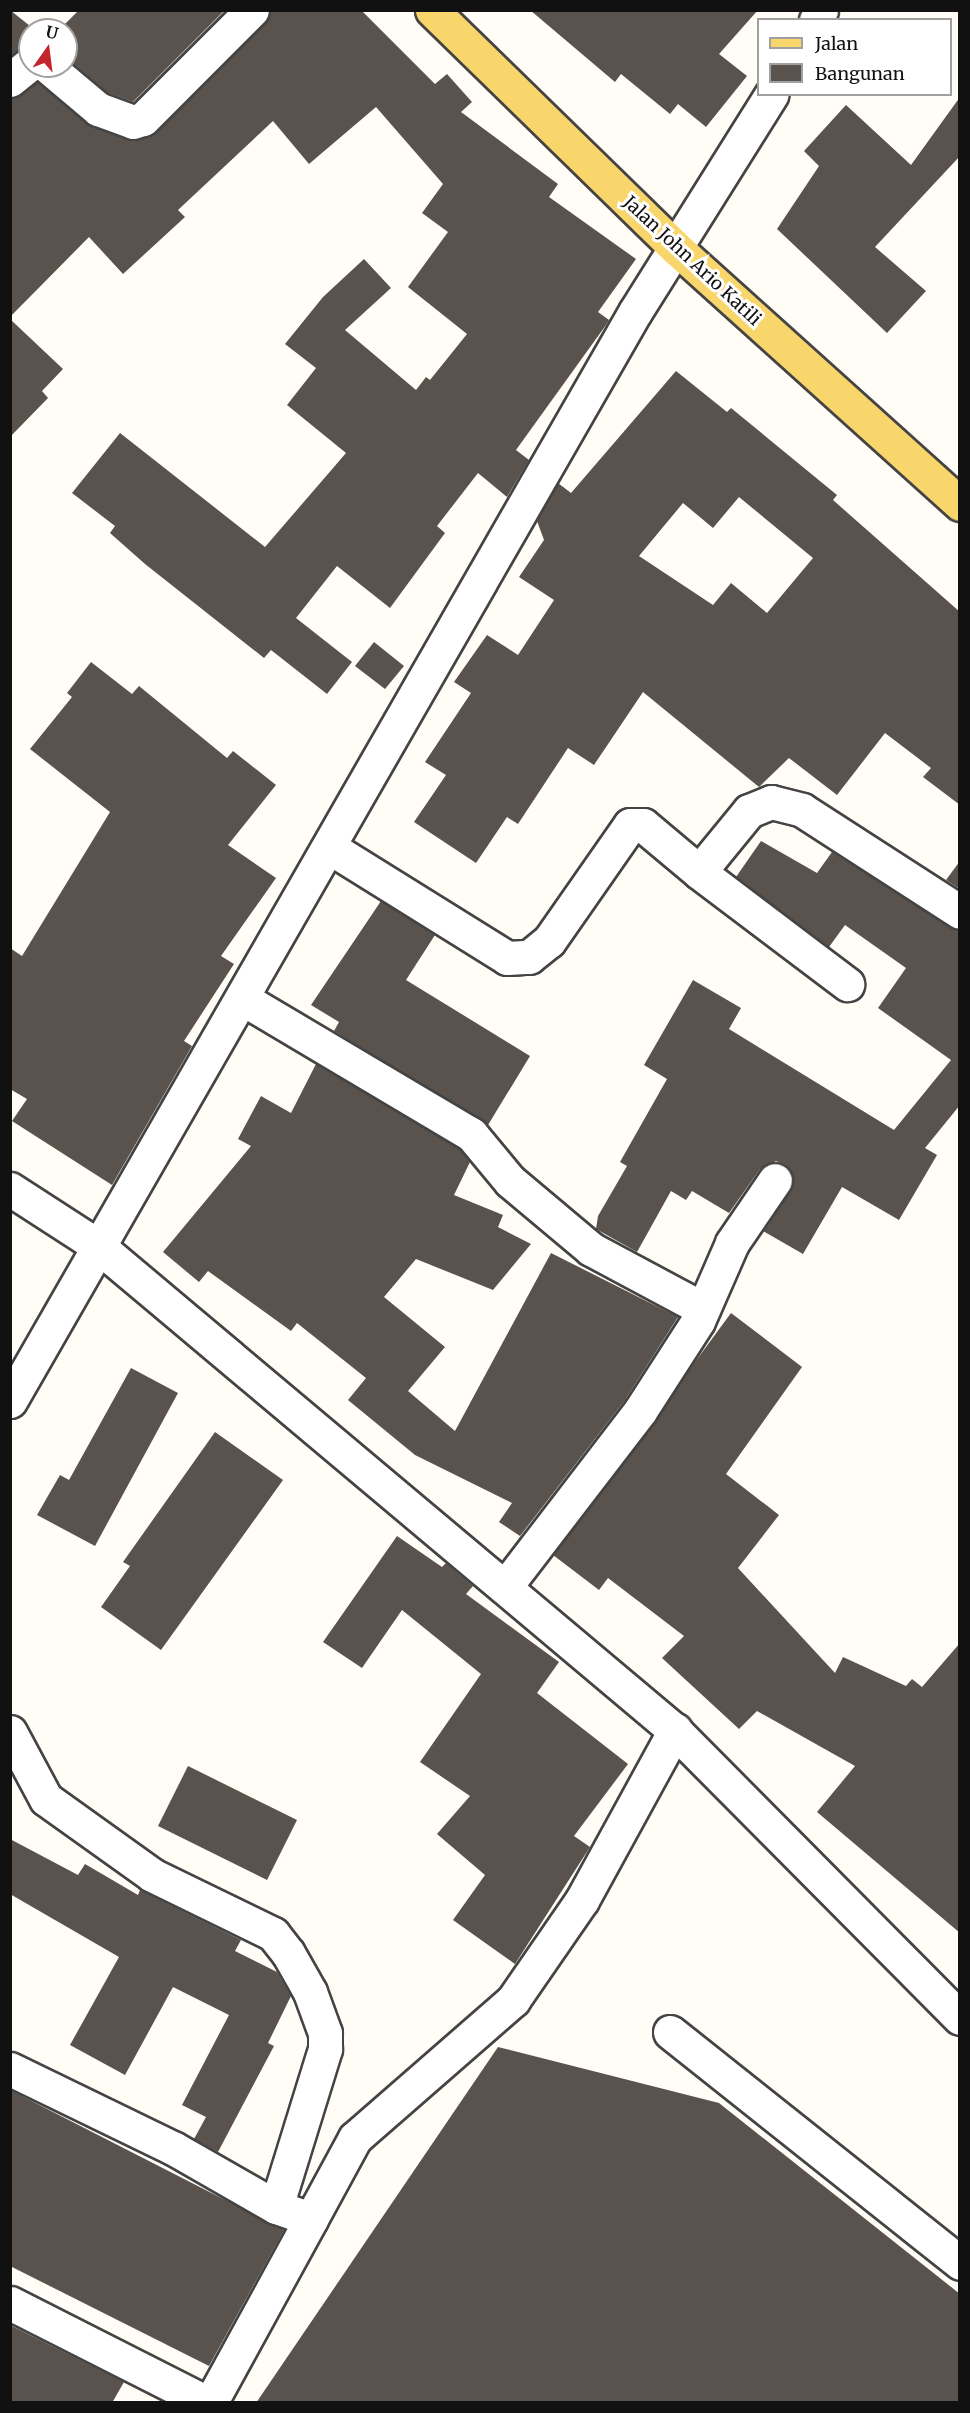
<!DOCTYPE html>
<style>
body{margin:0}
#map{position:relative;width:970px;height:2413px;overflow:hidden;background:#fffdf5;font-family:Merriweather,serif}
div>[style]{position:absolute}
.building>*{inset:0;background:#5a524d}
.roads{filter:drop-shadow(2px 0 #444) drop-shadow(-2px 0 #444) drop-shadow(0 2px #444) drop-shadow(0 -2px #444)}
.minor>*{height:33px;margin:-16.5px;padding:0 16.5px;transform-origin:16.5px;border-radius:16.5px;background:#fff}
.primary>*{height:33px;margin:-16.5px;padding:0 16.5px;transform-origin:16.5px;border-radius:16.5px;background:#f9d66b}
span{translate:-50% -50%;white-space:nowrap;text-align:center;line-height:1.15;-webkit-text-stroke:6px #fff;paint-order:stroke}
.street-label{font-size:18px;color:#111}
.frame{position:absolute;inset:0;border:12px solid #111;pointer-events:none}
.legend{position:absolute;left:757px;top:18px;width:195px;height:78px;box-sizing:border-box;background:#fff;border:2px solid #a0a0a0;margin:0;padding:8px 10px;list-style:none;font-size:18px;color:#111}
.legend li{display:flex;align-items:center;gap:12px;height:30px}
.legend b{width:30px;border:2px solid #a0a0a0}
.north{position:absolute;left:18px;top:18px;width:60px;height:60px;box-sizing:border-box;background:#fff;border:2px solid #a0a0a0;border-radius:50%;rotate:14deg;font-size:16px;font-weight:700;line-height:24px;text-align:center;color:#111}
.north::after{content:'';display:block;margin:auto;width:21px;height:27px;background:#c4262e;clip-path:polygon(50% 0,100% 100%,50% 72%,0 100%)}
</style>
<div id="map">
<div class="building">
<i style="clip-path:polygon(10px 10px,35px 30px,30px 30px,30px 46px,10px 56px)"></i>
<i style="clip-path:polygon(79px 10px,225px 10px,133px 102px,108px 93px,66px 57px,66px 30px,59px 30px)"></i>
<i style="clip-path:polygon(270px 10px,361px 10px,435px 84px,447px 74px,472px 102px,461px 112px,558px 184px,549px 197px,636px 259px,598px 312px,609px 320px,606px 325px,516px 450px,529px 460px,507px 497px,478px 473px,437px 526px,445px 533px,390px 608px,337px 566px,296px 618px,352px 662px,327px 694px,271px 650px,264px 658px,145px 564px,110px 533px,115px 526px,72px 493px,120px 433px,265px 547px,346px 453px,287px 405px,316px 368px,285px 344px,323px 297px,364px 259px,391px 288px,345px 330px,416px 390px,426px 377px,430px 380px,467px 334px,408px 287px,448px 232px,422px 213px,443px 184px,376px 107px,309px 164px,273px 121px,178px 210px,185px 217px,123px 274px,89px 237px,10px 317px,10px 98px,37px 82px,91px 126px,127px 140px,148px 137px,265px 23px)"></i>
<i style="clip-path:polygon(530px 10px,758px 10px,719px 54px,747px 76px,706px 127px,678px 104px,670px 114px,621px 74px,615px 82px)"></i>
<i style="clip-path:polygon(960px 97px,960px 156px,875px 247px,926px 291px,887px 333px,777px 229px,819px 166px,804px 151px,846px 105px,911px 165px)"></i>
<i style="clip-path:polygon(10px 319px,63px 369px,42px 391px,48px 398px,10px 437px)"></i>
<i style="clip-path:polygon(evenodd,676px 371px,727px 412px,731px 408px,837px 495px,833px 500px,960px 612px,960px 805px,923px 777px,931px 768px,885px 733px,837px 795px,789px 758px,759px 787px,643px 692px,594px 765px,568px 748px,518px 824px,507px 817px,476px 863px,414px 822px,446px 775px,425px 762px,471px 693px,454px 682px,487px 635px,518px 655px,554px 600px,519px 577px,544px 540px,537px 521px,558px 483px,571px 493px,676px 371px,739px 497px,813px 558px,767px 613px,731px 583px,713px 605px,639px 556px,683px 503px,713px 528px,739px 497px)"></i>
<i style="clip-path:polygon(374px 642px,404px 666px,385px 689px,355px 666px)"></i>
<i style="clip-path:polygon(91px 662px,132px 694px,139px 686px,227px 758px,233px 751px,276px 785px,228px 845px,276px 878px,221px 956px,234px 964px,184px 1041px,192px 1046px,112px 1185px,12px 1121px,27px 1099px,10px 1089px,10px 948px,22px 956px,110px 812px,30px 749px,72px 697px,67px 693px)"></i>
<i style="clip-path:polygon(761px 841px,817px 873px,832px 852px,960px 931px,960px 1105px,925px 1148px,937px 1155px,899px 1220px,842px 1187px,803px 1254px,763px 1231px,794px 1182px,786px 1165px,776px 1161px,760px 1169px,729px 1213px,692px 1191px,686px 1200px,671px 1191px,637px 1252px,596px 1229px,598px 1216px,627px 1166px,620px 1162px,667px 1079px,644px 1065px,693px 980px,741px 1008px,729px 1029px,894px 1130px,951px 1060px,878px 1008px,906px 968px,845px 925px,829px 947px,736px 877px)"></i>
<i style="clip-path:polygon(960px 861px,960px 889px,946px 880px)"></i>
<i style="clip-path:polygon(381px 901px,435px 935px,406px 980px,530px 1056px,488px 1125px,334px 1031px,339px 1022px,311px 1005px)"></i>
<i style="clip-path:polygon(316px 1064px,459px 1148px,470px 1162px,454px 1195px,503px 1215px,498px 1227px,531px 1244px,493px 1290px,416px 1259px,384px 1297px,445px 1347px,408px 1391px,455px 1431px,551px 1253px,678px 1317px,625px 1400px,520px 1536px,499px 1522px,512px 1503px,415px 1455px,348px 1400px,366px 1378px,297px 1323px,291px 1331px,208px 1271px,199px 1282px,163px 1252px,251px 1146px,238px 1139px,261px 1096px,291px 1113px)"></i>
<i style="clip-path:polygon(731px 1313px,802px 1367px,726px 1474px,779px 1515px,738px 1568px,835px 1673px,843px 1657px,906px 1686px,912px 1679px,922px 1687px,960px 1643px,960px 1933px,817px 1812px,855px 1766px,757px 1711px,739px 1729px,662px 1658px,684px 1636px,608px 1578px,599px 1590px,553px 1555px)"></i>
<i style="clip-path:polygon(131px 1368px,178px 1393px,95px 1546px,37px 1515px,60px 1475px,69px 1480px)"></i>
<i style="clip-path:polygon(215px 1432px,283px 1480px,161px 1650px,101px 1607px,130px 1566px,123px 1562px)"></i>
<i style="clip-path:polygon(397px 1536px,442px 1567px,446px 1563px,473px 1586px,466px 1594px,559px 1662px,537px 1693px,628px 1764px,574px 1836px,590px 1847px,515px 1964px,453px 1920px,485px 1875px,437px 1834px,470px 1796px,420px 1762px,481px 1674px,402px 1610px,362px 1668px,323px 1642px)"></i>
<i style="clip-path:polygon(188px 1766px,297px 1820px,267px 1880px,158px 1826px)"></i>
<i style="clip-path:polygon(10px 1839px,78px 1875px,85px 1864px,138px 1895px,140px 1890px,241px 1940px,235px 1951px,277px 1972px,291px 1996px,268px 2043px,274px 2046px,218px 2152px,194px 2139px,206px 2117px,182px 2105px,229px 2015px,173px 1987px,125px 2075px,70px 2045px,119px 1957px,10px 1894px)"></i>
<i style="clip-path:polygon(498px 2047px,719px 2103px,960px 2294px,960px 2403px,256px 2403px)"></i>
<i style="clip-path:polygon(10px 2090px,284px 2230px,209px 2366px,10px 2266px)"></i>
<i style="clip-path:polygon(10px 2325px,124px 2382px,112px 2403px,10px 2403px)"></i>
</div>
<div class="roads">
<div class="minor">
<i style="left:816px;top:20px;width:11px;rotate:-63deg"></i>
<i style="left:47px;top:66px;width:67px;rotate:40.1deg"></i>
<i style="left:98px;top:109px;width:37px;rotate:20deg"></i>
<i style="left:133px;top:122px;width:10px;rotate:-17deg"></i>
<i style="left:143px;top:119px;width:154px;rotate:-45deg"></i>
<i style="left:10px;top:80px;width:26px;rotate:-39deg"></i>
<i style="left:329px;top:847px;width:210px;rotate:31.9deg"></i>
<i style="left:507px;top:958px;width:22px;rotate:-3deg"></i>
<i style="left:529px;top:957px;width:26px;rotate:-39deg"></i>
<i style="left:549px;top:941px;width:141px;rotate:-55.1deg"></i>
<i style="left:630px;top:825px;width:13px"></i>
<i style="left:643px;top:825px;width:73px;rotate:40deg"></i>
<i style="left:699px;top:872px;width:79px;rotate:-50.7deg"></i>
<i style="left:749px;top:811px;width:24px;rotate:-22deg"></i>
<i style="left:771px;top:802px;width:32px;rotate:14deg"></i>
<i style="left:802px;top:810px;width:188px;rotate:32.8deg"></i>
<i style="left:699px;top:872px;width:186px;rotate:37.1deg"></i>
<i style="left:245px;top:1000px;width:263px;rotate:30.7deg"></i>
<i style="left:471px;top:1134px;width:61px;rotate:50.3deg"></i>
<i style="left:510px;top:1181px;width:106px;rotate:40deg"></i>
<i style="left:591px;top:1249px;width:127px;rotate:28.2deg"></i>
<i style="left:10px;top:1189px;width:105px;rotate:32.9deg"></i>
<i style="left:98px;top:1246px;width:751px;rotate:40.03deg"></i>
<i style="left:673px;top:1729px;width:407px;rotate:45.2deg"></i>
<i style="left:10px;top:1401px;width:1256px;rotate:-60.15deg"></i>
<i style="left:635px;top:312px;width:257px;rotate:-57.9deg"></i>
<i style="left:505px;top:1587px;width:222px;rotate:-52.5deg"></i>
<i style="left:640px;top:1411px;width:107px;rotate:-57.2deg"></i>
<i style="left:698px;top:1321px;width:85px;rotate:-66.4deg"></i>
<i style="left:732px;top:1243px;width:76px;rotate:-55.7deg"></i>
<i style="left:10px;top:1732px;width:76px;rotate:61.8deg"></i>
<i style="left:46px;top:1799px;width:130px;rotate:35.6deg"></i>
<i style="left:152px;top:1875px;width:135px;rotate:26deg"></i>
<i style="left:273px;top:1934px;width:24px;rotate:52deg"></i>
<i style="left:288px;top:1953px;width:45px;rotate:60.6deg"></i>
<i style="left:310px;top:1992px;width:44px;rotate:69.9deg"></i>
<i style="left:325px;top:2033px;width:16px;rotate:90deg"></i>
<i style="left:325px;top:2049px;width:165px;rotate:107.2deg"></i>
<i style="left:670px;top:2032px;width:371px;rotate:38.5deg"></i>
<i style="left:10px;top:2069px;width:181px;rotate:25.9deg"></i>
<i style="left:173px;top:2148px;width:119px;rotate:29.8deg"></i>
<i style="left:276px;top:2207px;width:37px;rotate:19deg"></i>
<i style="left:311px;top:2219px;width:209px;rotate:118.7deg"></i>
<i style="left:311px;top:2219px;width:92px;rotate:-61.5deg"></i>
<i style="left:355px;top:2138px;width:210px;rotate:-41.1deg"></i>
<i style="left:513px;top:2000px;width:121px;rotate:-55.4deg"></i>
<i style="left:582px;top:1900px;width:194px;rotate:-61.3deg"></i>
<i style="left:10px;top:2303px;width:219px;rotate:26.9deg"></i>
</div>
<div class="primary">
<i style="left:432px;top:10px;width:342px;rotate:44.3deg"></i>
<i style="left:677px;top:249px;width:381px;rotate:42deg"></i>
</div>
</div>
<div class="street-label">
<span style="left:692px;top:261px;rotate:43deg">Jalan John Ario Katili</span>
</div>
<div class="frame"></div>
<ul class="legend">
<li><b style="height:8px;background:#f9d66b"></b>Jalan</li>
<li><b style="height:16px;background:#5a524d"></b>Bangunan</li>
</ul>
<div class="north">U</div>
</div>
